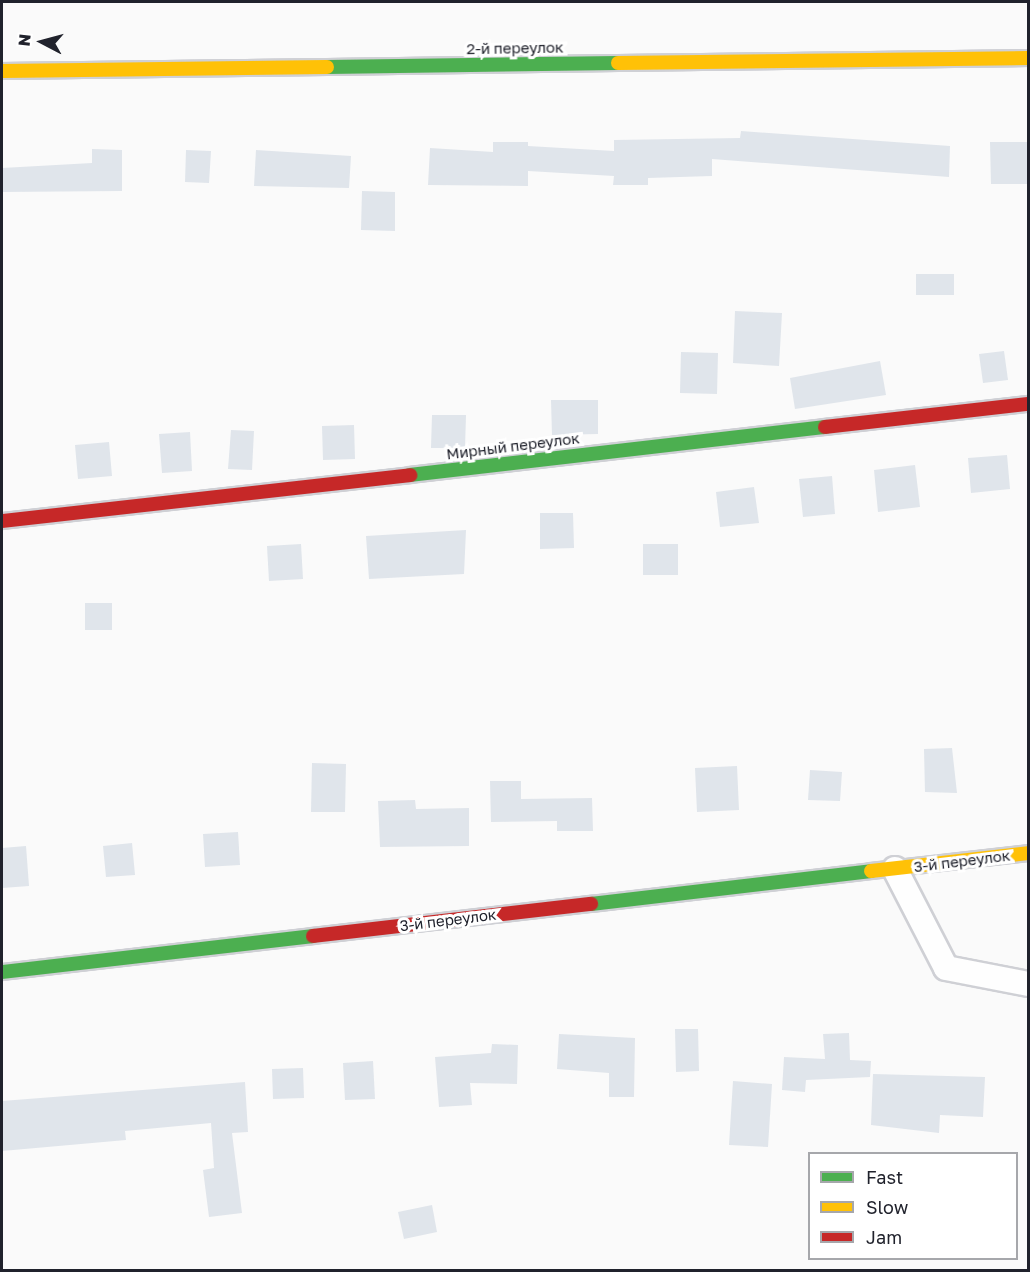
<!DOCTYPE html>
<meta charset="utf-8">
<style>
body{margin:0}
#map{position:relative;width:1030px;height:1272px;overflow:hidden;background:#fafafa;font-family:"Golos Text",sans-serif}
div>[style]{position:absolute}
.building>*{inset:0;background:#e0e5eb}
.roads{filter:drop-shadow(2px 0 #cfd0d5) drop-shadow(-2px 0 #cfd0d5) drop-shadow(0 2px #cfd0d5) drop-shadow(0 -2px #cfd0d5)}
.street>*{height:24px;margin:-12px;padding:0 12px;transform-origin:12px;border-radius:12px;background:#fefefe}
.fast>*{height:14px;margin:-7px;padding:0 7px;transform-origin:7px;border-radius:7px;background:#4caf50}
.slow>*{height:14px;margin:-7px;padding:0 7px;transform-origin:7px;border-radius:7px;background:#ffc107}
.jam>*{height:14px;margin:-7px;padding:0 7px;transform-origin:7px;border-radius:7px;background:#c62828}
span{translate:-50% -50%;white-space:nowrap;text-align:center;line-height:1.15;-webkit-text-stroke:6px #fff;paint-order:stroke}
.street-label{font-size:15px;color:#20222c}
.frame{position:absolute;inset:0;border:3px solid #20222c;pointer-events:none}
.legend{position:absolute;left:808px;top:1152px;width:210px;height:108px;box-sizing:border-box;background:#fff;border:2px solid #a6a7ab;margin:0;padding:8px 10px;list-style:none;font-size:18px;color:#20222c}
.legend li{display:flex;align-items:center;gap:12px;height:30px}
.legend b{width:30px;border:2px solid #a6a7ab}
.north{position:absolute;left:12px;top:12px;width:60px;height:60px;-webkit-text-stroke:4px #fff;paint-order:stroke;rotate:276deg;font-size:16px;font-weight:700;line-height:24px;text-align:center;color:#20222c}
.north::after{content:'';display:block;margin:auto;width:21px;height:27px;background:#20222c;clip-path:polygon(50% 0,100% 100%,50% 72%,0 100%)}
</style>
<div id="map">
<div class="building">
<i style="clip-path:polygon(741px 131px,950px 146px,949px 177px,712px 159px,712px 176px,648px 178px,648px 185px,613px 185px,614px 176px,528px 171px,528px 186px,428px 185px,430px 148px,493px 152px,493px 142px,528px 142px,528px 146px,614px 151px,614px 140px,740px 138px)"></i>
<i style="clip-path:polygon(990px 142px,1028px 142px,1029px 184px,991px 184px)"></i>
<i style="clip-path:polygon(92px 149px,122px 150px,122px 191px,2px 192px,2px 168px,92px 163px)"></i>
<i style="clip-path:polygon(186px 150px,211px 151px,209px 183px,185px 182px)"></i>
<i style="clip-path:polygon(256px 150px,351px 156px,349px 188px,254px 186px)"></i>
<i style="clip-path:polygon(362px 191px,395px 192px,395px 231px,361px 230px)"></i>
<i style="clip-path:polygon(916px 274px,954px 274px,954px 295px,916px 295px)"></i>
<i style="clip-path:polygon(735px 311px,782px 313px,779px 366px,733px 363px)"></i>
<i style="clip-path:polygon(1004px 351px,1008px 380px,983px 383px,979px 354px)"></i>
<i style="clip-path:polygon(681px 352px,718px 353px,717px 394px,680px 393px)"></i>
<i style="clip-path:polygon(880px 361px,886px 395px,795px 409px,790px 378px)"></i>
<i style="clip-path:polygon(551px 400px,598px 400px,598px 434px,552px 435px)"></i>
<i style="clip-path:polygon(432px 415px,466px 415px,465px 448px,431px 448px)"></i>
<i style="clip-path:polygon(354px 425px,355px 459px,323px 460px,322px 426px)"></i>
<i style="clip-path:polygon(231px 430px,254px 431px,252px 470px,228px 469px)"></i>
<i style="clip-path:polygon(190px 432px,192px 471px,162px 473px,159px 434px)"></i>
<i style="clip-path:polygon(109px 442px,112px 476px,78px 479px,75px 445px)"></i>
<i style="clip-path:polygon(1007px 455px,1010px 489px,971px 493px,968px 458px)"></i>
<i style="clip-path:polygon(915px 465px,920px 507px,878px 512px,874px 470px)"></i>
<i style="clip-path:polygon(832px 476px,835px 514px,803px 517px,799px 479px)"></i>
<i style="clip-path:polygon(754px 487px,759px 523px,720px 527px,716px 492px)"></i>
<i style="clip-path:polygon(540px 513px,573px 513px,574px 548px,540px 549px)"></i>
<i style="clip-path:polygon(466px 530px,464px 574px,369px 579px,366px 536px)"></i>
<i style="clip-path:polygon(301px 544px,303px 579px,269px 581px,267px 546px)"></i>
<i style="clip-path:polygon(643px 544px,678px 544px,678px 575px,643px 575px)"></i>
<i style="clip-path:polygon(85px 603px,112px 603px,112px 630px,85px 630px)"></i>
<i style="clip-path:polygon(952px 748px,957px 793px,925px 792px,924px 749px)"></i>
<i style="clip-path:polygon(312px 763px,346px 764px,345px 812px,311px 812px)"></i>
<i style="clip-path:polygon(737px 766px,739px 810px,697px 812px,695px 768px)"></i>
<i style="clip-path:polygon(810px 770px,842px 772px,840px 801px,808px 800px)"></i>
<i style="clip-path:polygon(490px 781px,521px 781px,521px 799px,592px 798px,593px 831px,557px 831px,557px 821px,491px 822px)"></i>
<i style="clip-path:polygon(415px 800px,416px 809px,469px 808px,469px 846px,380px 847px,378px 801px)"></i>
<i style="clip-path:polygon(238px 832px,240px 865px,205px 867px,203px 834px)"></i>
<i style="clip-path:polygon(132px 843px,135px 875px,106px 877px,103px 846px)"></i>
<i style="clip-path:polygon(26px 846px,29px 886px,2px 888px,2px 848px)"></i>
<i style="clip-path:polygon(675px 1029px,698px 1029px,699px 1071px,676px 1072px)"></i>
<i style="clip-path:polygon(849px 1033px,850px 1060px,871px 1061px,870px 1077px,806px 1080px,805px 1092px,782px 1090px,784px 1057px,825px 1059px,823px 1034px)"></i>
<i style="clip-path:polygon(559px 1034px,635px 1038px,634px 1097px,609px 1097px,609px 1073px,557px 1069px)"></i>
<i style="clip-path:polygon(492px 1044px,518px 1045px,517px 1084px,470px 1083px,472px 1105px,439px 1107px,435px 1057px,491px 1053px)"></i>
<i style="clip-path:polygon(373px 1061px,375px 1099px,345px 1100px,343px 1063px)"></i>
<i style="clip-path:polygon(303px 1068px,304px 1098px,273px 1099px,272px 1069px)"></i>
<i style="clip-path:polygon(873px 1074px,985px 1077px,983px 1117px,940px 1115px,939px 1133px,871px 1125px)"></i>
<i style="clip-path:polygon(733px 1081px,772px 1084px,768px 1147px,729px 1145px)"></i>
<i style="clip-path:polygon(245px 1082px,248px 1132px,232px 1133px,242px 1213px,209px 1217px,203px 1170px,214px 1168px,211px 1123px,125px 1131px,126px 1140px,2px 1151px,2px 1101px)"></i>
<i style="clip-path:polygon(432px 1205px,437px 1232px,404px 1239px,398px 1212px)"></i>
</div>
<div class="roads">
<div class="street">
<i style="left:895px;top:869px;width:111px;rotate:62.7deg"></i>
<i style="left:946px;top:968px;width:84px;rotate:11deg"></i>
</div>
<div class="fast">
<i style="left:327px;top:67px;width:291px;rotate:-0.8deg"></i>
<i style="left:410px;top:475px;width:418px;rotate:-6.6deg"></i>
<i style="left:591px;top:904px;width:282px;rotate:-6.7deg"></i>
<i style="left:2px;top:972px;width:313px;rotate:-6.6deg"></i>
</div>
<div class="slow">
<i style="left:618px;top:63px;width:410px;rotate:-0.7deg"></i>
<i style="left:2px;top:71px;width:325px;rotate:-0.7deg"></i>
<i style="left:871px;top:871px;width:158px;rotate:-6.5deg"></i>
</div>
<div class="jam">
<i style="left:825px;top:427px;width:204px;rotate:-6.5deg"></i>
<i style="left:2px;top:521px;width:411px;rotate:-6.4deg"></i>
<i style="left:313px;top:936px;width:280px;rotate:-6.6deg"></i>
</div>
</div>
<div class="street-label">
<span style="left:515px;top:48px;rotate:-1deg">2-й переулок</span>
<span style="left:513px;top:446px;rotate:-7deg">Мирный переулок</span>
<span style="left:962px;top:861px;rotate:-7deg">3-й переулок</span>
<span style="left:448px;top:920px;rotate:-7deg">3-й переулок</span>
</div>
<div class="frame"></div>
<ul class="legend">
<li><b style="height:8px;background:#4caf50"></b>Fast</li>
<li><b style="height:8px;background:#ffc107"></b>Slow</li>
<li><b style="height:8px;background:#c62828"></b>Jam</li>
</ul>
<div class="north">N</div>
</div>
